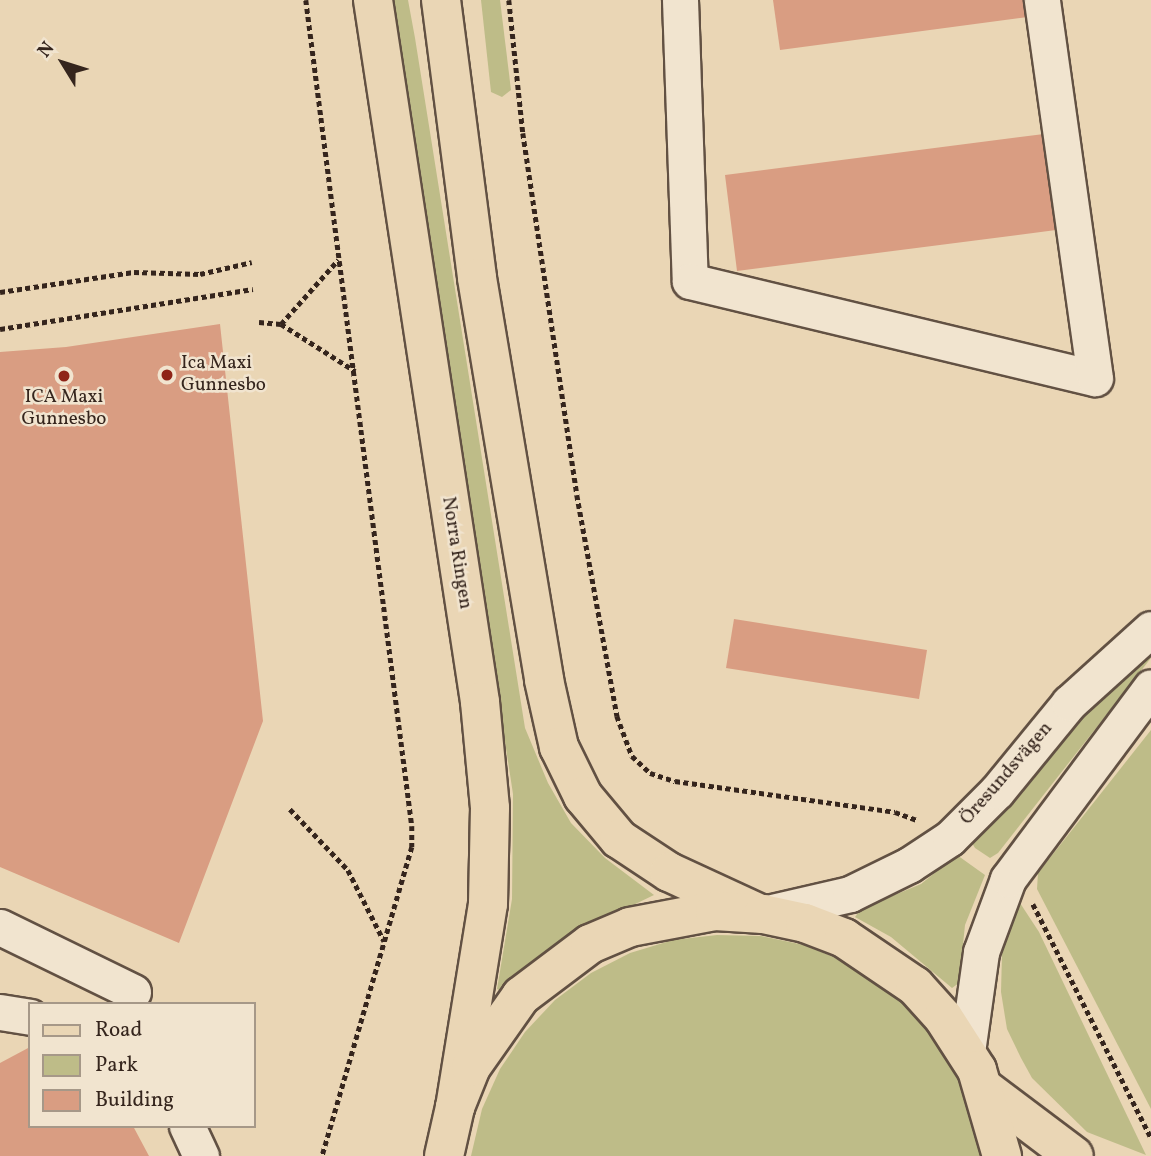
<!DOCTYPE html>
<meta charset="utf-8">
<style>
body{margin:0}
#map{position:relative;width:1151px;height:1156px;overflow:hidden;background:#ead6b5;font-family:Vollkorn,serif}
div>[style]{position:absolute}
.green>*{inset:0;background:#bebc88}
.building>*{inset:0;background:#d99d82}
.path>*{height:4.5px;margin-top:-2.25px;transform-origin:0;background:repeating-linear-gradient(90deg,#35251d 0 5px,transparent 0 8.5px)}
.roads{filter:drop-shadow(2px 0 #625143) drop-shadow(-2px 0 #625143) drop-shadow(0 2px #625143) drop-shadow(0 -2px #625143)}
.minor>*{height:35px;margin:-17.5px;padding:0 17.5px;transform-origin:17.5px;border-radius:17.5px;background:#f1e4cf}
.major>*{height:38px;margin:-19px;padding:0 19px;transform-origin:19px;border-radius:19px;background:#ead6b5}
.dots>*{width:19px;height:19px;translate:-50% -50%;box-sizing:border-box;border:4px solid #f1e4cf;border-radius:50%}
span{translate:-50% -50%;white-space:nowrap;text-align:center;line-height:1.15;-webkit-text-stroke:5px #f1e4cf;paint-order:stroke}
.poi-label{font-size:19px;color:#35251d}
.left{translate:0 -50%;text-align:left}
.street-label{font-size:19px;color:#35251d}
.legend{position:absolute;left:28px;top:1002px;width:228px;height:126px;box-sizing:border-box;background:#f1e4cf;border:2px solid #a69888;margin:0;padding:9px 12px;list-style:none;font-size:21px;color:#35251d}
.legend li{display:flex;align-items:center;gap:14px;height:35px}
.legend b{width:35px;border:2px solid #a69888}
.north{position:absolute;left:28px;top:28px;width:70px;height:70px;-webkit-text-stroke:5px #f1e4cf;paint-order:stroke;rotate:308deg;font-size:19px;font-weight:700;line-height:28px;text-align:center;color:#35251d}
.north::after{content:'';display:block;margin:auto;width:24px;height:32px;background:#35251d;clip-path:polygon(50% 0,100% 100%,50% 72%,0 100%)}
</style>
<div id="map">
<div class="green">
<i style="clip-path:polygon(392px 0,408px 0,415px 38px,525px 728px,548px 783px,571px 823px,605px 858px,654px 895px,571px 935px,536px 960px,503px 992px,497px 989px,512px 899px,513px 794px)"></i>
<i style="clip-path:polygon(481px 0,500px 0,511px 90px,502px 97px,491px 92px)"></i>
<i style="clip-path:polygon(1151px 637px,1151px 658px,998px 853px,990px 858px,975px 848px,972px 843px,1036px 762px)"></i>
<i style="clip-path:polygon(1151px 730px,1151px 1109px,1037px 889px,1038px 873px)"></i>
<i style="clip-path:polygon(957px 855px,985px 875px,965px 925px,959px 983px,952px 988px,891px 937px,855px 917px,861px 909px,921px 884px)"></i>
<i style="clip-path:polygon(1018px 900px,1039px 932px,1146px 1155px,1087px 1132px,1032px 1078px,1021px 1058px,1007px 1029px,1001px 992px,1002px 954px)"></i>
<i style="clip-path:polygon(717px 935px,761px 936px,804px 945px,846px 962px,883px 985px,917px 1014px,944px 1049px,966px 1087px,985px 1156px,471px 1156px,482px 1109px,500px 1069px,525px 1032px,555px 1000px,591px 973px,630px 953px,673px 940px)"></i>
</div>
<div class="building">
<i style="clip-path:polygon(773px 0,1026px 0,1028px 17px,780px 50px)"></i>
<i style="clip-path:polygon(1044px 134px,1056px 230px,737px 271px,725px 175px)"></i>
<i style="clip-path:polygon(220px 324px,263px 721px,179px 943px,0 867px,0 352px,66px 347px)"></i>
<i style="clip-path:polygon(734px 619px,927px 650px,919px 699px,726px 668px)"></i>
<i style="clip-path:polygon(30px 1047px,30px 1126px,133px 1126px,149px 1156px,0 1156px,0 1063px)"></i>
</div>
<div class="path">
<i style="left:306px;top:0;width:833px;rotate:82.69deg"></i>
<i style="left:412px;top:826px;width:21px;rotate:90deg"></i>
<i style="left:412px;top:847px;width:322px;rotate:106.2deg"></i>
<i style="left:509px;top:0;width:134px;rotate:84deg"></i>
<i style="left:523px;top:133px;width:366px;rotate:81.5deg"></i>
<i style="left:577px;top:495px;width:225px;rotate:79.7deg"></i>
<i style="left:617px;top:716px;width:43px;rotate:69.4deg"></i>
<i style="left:632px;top:756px;width:25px;rotate:43deg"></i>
<i style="left:650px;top:773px;width:26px;rotate:18deg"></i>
<i style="left:675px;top:781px;width:222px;rotate:8deg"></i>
<i style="left:895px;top:812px;width:23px;rotate:20deg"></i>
<i style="left:0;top:292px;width:135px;rotate:-8.5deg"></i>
<i style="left:134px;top:272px;width:66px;rotate:1.7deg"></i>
<i style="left:200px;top:274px;width:53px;rotate:-13deg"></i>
<i style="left:259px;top:322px;width:22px;rotate:5deg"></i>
<i style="left:281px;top:324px;width:88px;rotate:32.4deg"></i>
<i style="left:281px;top:324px;width:86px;rotate:-48.3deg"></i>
<i style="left:0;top:329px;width:256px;rotate:-9deg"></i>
<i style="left:290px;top:809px;width:84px;rotate:46.4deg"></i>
<i style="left:348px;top:870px;width:80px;rotate:63.1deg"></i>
<i style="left:1033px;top:904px;width:262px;rotate:63.2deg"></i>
</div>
<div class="roads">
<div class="minor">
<i style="left:680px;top:0;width:281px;rotate:88deg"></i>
<i style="left:690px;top:281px;width:416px;rotate:13.5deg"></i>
<i style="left:1095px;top:378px;width:382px;rotate:-98deg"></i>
<i style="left:763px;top:914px;width:89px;rotate:-12.9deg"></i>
<i style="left:850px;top:894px;width:66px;rotate:-26.2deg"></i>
<i style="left:909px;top:865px;width:49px;rotate:-33.4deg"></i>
<i style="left:950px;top:838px;width:66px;rotate:-45deg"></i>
<i style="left:997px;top:791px;width:114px;rotate:-50.7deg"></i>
<i style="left:1069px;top:703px;width:110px;rotate:-42.1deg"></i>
<i style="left:0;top:927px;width:148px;rotate:26deg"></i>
<i style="left:0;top:1012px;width:30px;rotate:9deg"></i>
<i style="left:967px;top:1052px;width:101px;rotate:-82deg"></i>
<i style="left:981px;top:952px;width:78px;rotate:-69.7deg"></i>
<i style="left:1008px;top:879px;width:239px;rotate:-53.3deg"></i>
<i style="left:187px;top:1126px;width:33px;rotate:65deg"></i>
</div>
<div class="major">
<i style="left:373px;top:0;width:710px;rotate:81.33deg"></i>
<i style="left:480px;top:702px;width:106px;rotate:84.6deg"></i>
<i style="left:490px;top:808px;width:96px;rotate:91.2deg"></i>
<i style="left:488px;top:904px;width:206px;rotate:99.2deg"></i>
<i style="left:441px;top:0;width:280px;rotate:82.6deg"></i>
<i style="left:477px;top:278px;width:408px;rotate:80.5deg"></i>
<i style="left:544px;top:680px;width:69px;rotate:77.4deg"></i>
<i style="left:559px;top:747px;width:55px;rotate:63.9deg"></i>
<i style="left:583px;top:796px;width:56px;rotate:50.1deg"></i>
<i style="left:619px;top:839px;width:60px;rotate:33.4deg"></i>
<i style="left:669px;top:872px;width:98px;rotate:24.7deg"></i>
<i style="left:985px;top:1089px;width:111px;rotate:37deg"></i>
<i style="left:444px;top:1156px;width:50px;rotate:-77.3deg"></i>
<i style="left:455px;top:1107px;width:43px;rotate:-68.2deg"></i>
<i style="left:471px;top:1067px;width:87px;rotate:-54.8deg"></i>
<i style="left:521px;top:996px;width:86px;rotate:-37deg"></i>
<i style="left:590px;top:944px;width:43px;rotate:-23deg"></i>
<i style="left:630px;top:927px;width:86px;rotate:-10.7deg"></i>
<i style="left:715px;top:911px;width:48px;rotate:3.6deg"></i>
<i style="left:763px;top:914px;width:43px;rotate:12.1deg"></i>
<i style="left:805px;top:923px;width:42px;rotate:21deg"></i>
<i style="left:844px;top:938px;width:86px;rotate:34.1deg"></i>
<i style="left:915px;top:986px;width:42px;rotate:47.9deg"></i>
<i style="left:943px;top:1017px;width:63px;rotate:57.3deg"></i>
<i style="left:977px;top:1070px;width:90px;rotate:73.8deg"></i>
</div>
</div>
<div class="dots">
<i style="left:167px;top:375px;background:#8f2418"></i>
<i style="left:64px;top:376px;background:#8f2418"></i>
</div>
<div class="poi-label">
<span class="left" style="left:181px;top:375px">Ica Maxi<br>Gunnesbo</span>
<span style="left:64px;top:409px">ICA Maxi<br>Gunnesbo</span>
</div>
<div class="street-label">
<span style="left:456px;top:553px;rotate:81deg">Norra Ringen</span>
<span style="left:1007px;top:774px;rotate:-49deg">Öresundsvägen</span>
</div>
<ul class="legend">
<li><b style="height:9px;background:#ead6b5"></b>Road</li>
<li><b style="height:19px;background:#bebc88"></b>Park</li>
<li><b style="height:19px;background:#d99d82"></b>Building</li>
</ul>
<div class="north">N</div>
</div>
